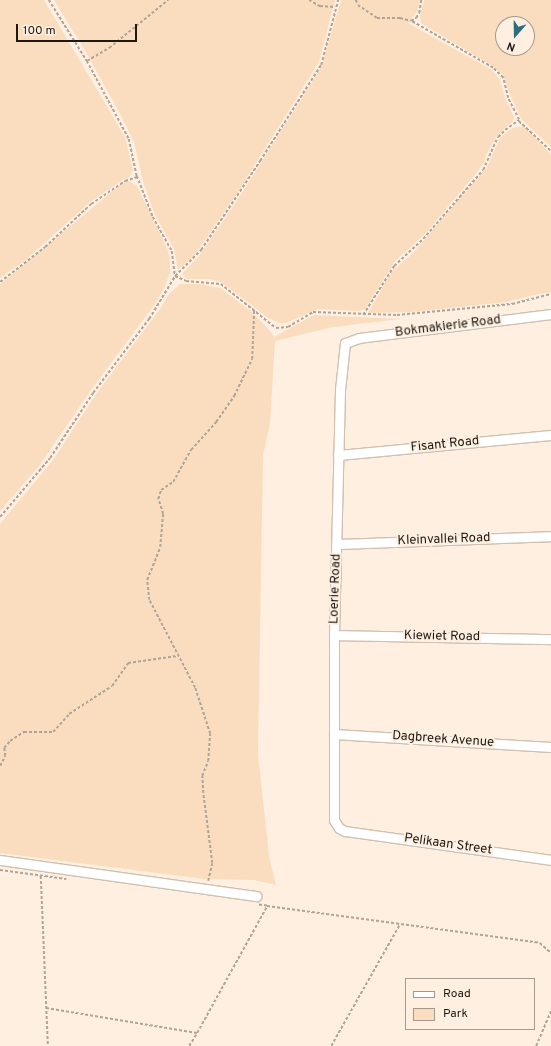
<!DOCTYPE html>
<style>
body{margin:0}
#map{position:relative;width:551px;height:1046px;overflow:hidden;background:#feefe0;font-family:Overpass,sans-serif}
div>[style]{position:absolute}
.green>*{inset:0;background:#faddbf}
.path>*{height:1.5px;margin-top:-0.75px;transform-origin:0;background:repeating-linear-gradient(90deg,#afa498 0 3px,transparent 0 5px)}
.roads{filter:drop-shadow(1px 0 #cfc0b2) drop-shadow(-1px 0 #cfc0b2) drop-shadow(0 1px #cfc0b2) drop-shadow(0 -1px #cfc0b2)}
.minor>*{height:9px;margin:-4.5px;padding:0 4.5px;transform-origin:4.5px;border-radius:4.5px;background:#fff}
span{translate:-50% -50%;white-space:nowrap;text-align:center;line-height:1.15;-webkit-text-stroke:4px #feefe0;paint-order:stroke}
.street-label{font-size:13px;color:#1d1812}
.legend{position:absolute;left:405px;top:978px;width:130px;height:52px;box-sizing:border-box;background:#feefe0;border:1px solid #a4998e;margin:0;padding:5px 7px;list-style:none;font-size:12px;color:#1d1812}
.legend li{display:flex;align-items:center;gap:8px;height:20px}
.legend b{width:20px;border:1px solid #a4998e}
.north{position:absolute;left:495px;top:16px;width:40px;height:40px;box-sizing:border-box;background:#feefe0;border:1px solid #a4998e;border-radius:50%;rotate:200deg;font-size:11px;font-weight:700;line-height:16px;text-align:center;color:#1d1812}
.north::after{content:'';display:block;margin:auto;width:14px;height:18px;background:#2c6e81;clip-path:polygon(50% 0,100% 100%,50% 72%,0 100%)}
.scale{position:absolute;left:16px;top:24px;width:121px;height:18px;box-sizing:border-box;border:2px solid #1d1812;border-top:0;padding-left:5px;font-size:12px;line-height:14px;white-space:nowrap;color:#1d1812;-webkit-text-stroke:3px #feefe0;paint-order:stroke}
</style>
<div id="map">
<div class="green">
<i style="clip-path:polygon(0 0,44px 0,125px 137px,133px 170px,129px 178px,124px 179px,90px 202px,28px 258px,0 278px)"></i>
<i style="clip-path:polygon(54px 0,335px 0,319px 62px,238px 192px,194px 256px,178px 270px,174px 249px,156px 217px,144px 185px,134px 142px,120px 114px,83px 47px)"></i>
<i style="clip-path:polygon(341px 0,420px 0,418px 10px,408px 23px,492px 70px,500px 80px,505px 98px,514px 117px,513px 121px,496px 137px,486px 155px,484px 163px,473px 177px,424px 235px,395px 261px,365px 309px,359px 311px,318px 309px,286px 323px,280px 323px,268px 318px,221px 282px,209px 279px,187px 279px,182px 274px,199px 256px,236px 202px,311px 84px,322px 65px)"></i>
<i style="clip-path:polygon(evenodd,424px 0,551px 0,551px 147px,522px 120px,511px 97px,503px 75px,494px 67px,421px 23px,420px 15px,424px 0,503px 24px,527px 24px,527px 48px,503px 48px,503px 24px)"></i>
<i style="clip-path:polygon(517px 127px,523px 127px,534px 136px,551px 155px,551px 292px,534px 295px,506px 302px,412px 312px,368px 313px,392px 271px,412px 254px,487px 167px,500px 138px,512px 128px)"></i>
<i style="clip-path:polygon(129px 181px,137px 186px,168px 250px,170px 260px,170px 272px,165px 286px,155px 304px,91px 390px,39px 466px,0 511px,0 284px,120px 185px)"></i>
<i style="clip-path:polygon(180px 284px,200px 284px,220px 288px,252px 312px,271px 332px,274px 337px,314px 315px,401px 319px,333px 327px,275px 341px,270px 424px,263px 455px,258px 754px,269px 856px,276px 885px,254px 880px,204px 879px,0 853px,0 524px,53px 460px,96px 394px,160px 309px,169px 294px)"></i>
</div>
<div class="path">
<i style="left:49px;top:0;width:72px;rotate:58.1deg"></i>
<i style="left:87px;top:61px;width:89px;rotate:61.7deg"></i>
<i style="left:129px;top:139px;width:38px;rotate:78deg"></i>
<i style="left:137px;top:176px;width:44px;rotate:68.7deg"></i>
<i style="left:153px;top:217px;width:39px;rotate:61deg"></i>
<i style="left:172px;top:251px;width:25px;rotate:83deg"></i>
<i style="left:309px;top:0;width:13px;rotate:29deg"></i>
<i style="left:320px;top:6px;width:15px;rotate:4deg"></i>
<i style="left:356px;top:0;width:5px;rotate:68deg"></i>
<i style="left:358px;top:5px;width:23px;rotate:34deg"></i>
<i style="left:377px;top:18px;width:23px"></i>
<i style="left:400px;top:18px;width:11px;rotate:15deg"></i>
<i style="left:87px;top:61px;width:26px;rotate:-31deg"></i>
<i style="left:109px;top:48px;width:76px;rotate:-39.1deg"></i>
<i style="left:519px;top:121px;width:44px;rotate:43.2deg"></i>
<i style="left:175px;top:276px;width:12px;rotate:24deg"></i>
<i style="left:186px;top:281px;width:35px;rotate:5deg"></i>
<i style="left:221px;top:284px;width:70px;rotate:38.7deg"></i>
<i style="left:276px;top:328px;width:12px;rotate:-5deg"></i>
<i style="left:288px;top:327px;width:29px;rotate:-31deg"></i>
<i style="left:313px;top:312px;width:84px;rotate:2deg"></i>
<i style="left:397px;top:315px;width:116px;rotate:-5.5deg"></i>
<i style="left:512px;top:304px;width:40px;rotate:-14.4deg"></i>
<i style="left:0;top:282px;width:57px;rotate:-37.9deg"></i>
<i style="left:45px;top:247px;width:63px;rotate:-43.1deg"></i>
<i style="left:91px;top:204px;width:41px;rotate:-34.1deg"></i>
<i style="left:125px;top:181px;width:13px;rotate:-18deg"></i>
<i style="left:363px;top:315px;width:58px;rotate:-57.7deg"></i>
<i style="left:394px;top:266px;width:40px;rotate:-43deg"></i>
<i style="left:423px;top:239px;width:91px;rotate:-49deg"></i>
<i style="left:483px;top:170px;width:36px;rotate:-66deg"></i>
<i style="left:498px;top:137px;width:10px;rotate:-45deg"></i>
<i style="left:505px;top:130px;width:17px;rotate:-36deg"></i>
<i style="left:519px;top:120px;width:25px;rotate:-117deg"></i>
<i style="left:508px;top:98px;width:21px;rotate:-104deg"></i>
<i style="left:503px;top:78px;width:14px;rotate:-135deg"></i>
<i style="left:493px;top:68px;width:95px;rotate:-150.2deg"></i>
<i style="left:411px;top:21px;width:6px;rotate:-31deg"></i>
<i style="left:416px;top:18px;width:6px;rotate:-59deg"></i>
<i style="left:419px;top:13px;width:13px;rotate:-81deg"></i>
<i style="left:0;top:517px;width:77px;rotate:-49.7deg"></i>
<i style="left:50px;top:458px;width:78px;rotate:-56.5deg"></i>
<i style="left:93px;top:393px;width:93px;rotate:-52.9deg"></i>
<i style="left:149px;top:319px;width:50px;rotate:-58.8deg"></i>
<i style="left:175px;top:276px;width:37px;rotate:-45deg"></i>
<i style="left:201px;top:250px;width:107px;rotate:-56.5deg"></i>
<i style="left:260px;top:161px;width:114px;rotate:-57.6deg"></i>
<i style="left:321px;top:65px;width:67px;rotate:-75.3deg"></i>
<i style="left:0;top:766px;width:11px;rotate:-63deg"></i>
<i style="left:5px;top:756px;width:8px;rotate:-97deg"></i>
<i style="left:4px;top:748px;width:9px;rotate:-49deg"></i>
<i style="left:10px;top:741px;width:17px;rotate:-33deg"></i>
<i style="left:24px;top:732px;width:29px"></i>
<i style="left:53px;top:732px;width:24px;rotate:-48deg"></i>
<i style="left:69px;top:714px;width:51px;rotate:-33.1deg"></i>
<i style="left:112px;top:686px;width:28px;rotate:-55deg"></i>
<i style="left:128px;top:663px;width:49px;rotate:-8.1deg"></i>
<i style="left:0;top:870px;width:67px;rotate:7.8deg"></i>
<i style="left:41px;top:876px;width:170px;rotate:87.6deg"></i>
<i style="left:208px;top:881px;width:18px;rotate:-77deg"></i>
<i style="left:212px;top:863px;width:71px;rotate:-97.3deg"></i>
<i style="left:203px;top:793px;width:17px;rotate:-93deg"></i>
<i style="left:202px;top:776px;width:16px;rotate:-68deg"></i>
<i style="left:208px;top:761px;width:27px;rotate:-86deg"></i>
<i style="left:210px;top:734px;width:48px;rotate:-108.1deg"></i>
<i style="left:195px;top:688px;width:99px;rotate:-117.6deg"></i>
<i style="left:149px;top:600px;width:20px;rotate:-96deg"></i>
<i style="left:147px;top:580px;width:35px;rotate:-68deg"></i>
<i style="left:160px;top:547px;width:33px;rotate:-85deg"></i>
<i style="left:163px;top:514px;width:16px;rotate:-108deg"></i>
<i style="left:158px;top:499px;width:9px;rotate:-72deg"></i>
<i style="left:161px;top:490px;width:14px;rotate:-34deg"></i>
<i style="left:173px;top:482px;width:37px;rotate:-61deg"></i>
<i style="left:191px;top:450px;width:38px;rotate:-48deg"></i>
<i style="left:216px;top:422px;width:32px;rotate:-55deg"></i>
<i style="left:234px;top:396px;width:41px;rotate:-64.1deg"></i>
<i style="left:252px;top:359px;width:49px;rotate:-87.7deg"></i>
<i style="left:267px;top:906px;width:275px;rotate:7.7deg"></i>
<i style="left:540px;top:943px;width:15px;rotate:42deg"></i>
<i style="left:46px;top:1008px;width:153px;rotate:9.4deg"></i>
<i style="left:197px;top:1033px;width:145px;rotate:-61.1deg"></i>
<i style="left:267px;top:906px;width:9px;rotate:-174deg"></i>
<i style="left:189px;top:1046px;width:15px;rotate:-58deg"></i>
<i style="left:331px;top:1046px;width:140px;rotate:-60.5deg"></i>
<i style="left:536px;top:1046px;width:39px;rotate:-67deg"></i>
</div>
<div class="roads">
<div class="minor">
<i style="left:551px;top:314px;width:193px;rotate:172.9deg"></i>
<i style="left:359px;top:338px;width:15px;rotate:160deg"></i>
<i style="left:345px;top:343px;width:47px;rotate:96.1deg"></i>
<i style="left:340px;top:390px;width:245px;rotate:91.4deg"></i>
<i style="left:334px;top:635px;width:185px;rotate:90deg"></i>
<i style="left:334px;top:820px;width:9px;rotate:58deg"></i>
<i style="left:339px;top:828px;width:7px;rotate:27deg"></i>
<i style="left:345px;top:831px;width:208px;rotate:8deg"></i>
<i style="left:338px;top:455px;width:214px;rotate:-5.4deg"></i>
<i style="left:337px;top:544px;width:214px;rotate:-2.1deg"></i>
<i style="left:334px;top:635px;width:217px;rotate:1.1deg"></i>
<i style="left:334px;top:734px;width:217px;rotate:3.4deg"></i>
<i style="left:0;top:860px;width:259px;rotate:8deg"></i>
</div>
</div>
<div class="street-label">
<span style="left:448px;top:327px;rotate:-7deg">Bokmakierie Road</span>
<span style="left:445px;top:445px;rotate:-6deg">Fisant Road</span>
<span style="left:444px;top:540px;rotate:-2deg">Kleinvallei Road</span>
<span style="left:336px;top:589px;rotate:-88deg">Loerie Road</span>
<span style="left:442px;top:637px;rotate:1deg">Kiewiet Road</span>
<span style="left:443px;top:740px;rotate:4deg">Dagbreek Avenue</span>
<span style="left:448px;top:845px;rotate:8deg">Pelikaan Street</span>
</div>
<ul class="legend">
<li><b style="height:5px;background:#fff"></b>Road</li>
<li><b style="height:11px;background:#faddbf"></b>Park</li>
</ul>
<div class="north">N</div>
<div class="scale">100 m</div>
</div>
